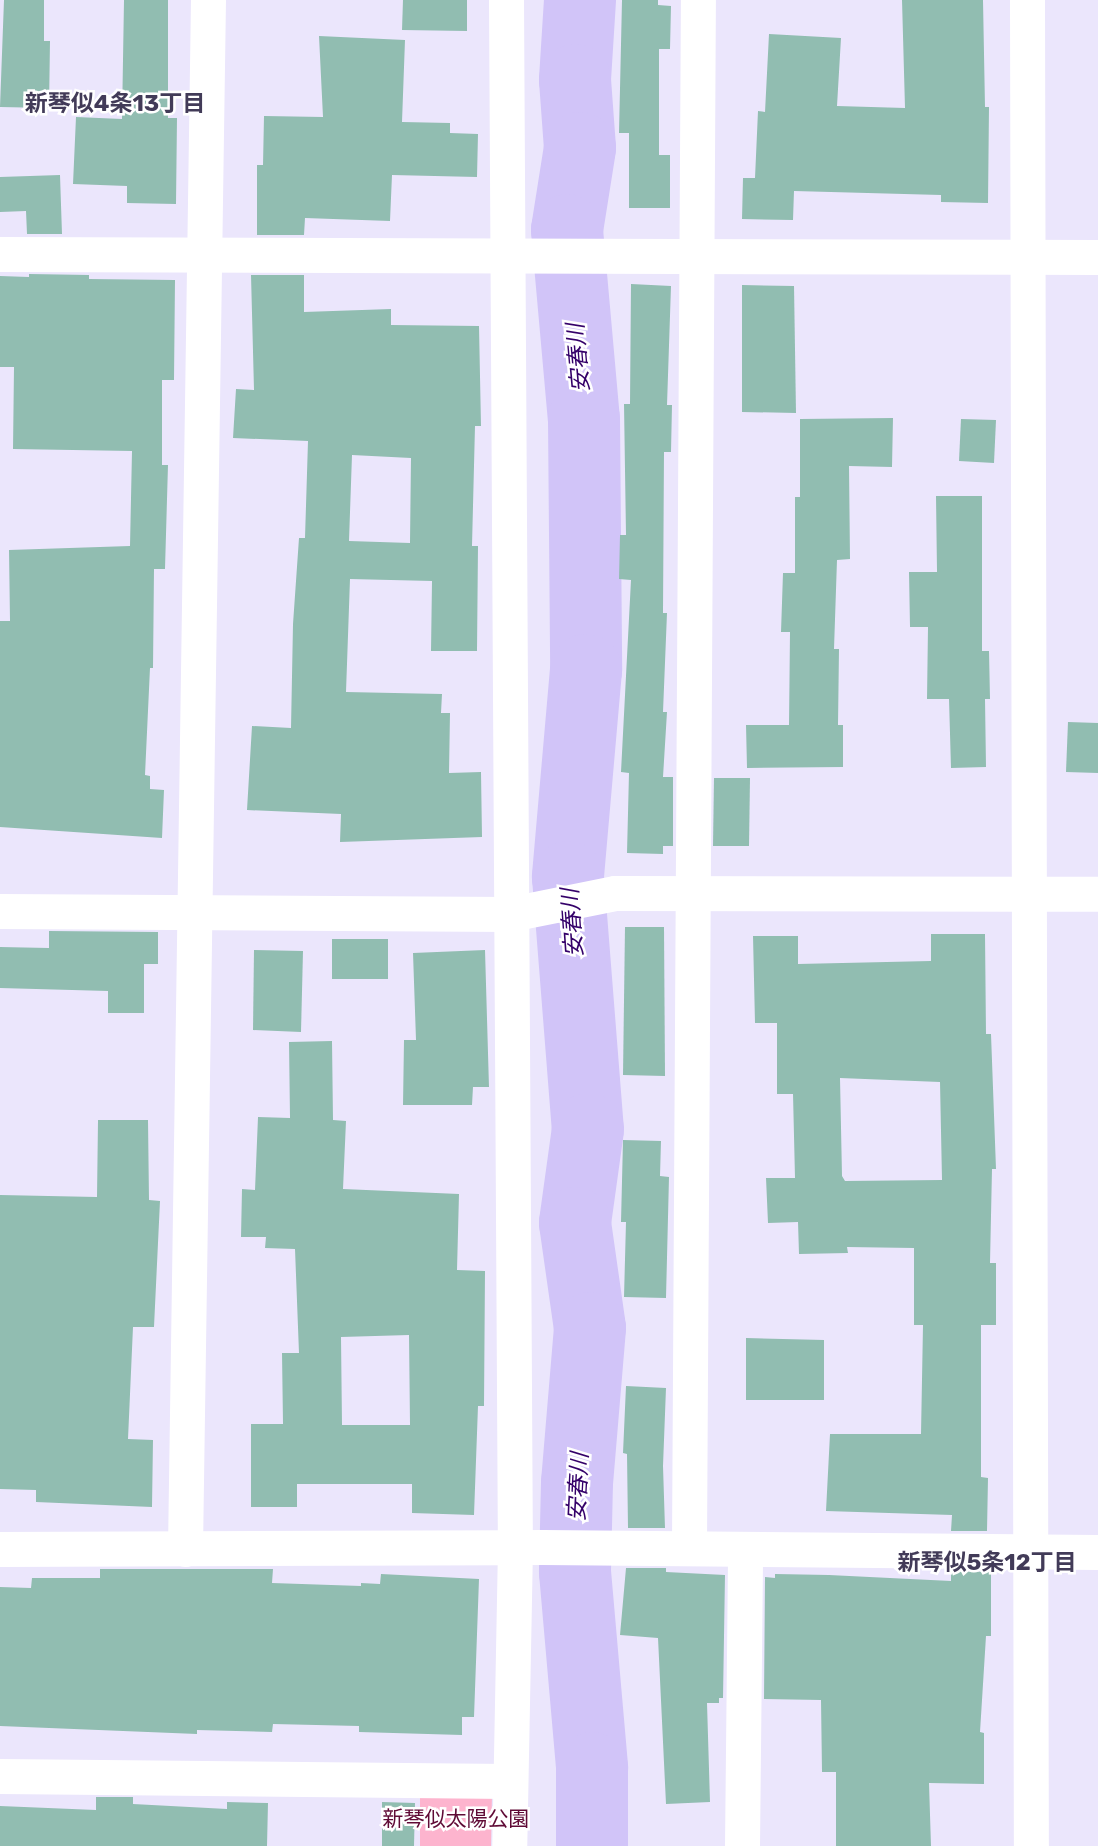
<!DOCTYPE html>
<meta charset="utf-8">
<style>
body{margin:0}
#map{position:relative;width:1098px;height:1846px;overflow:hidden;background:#ebe6fc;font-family:Rubik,"Noto Sans JP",sans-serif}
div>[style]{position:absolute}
.green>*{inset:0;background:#fdb4ce}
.river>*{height:72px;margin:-36px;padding:0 36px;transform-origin:36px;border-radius:36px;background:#d1c4f8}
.building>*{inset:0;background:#91bdb1}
.street>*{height:35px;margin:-17.5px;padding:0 17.5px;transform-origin:17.5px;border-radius:17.5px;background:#fff}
span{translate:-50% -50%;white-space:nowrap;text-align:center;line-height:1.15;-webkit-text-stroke:5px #fff;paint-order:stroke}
.park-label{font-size:21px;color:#600b36}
.neighbourhood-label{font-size:23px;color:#423b58;font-weight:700}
.water-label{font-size:23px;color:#340069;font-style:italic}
</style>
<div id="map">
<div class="green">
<i style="clip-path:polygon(420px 1791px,492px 1793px,491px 1846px,420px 1846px)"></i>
</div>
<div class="river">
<i style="left:580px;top:0;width:80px;rotate:93.6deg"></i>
<i style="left:575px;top:80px;width:68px;rotate:85.8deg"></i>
<i style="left:580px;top:148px;width:83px;rotate:99deg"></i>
<i style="left:567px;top:230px;width:190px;rotate:84.9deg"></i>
<i style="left:584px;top:419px;width:251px;rotate:89.5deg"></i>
<i style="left:586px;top:670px;width:208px;rotate:95deg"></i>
<i style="left:568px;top:877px;width:253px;rotate:85.5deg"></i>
<i style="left:588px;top:1129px;width:95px;rotate:97.9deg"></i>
<i style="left:575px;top:1223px;width:106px;rotate:81.9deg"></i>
<i style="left:590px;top:1328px;width:155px;rotate:94.8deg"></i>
<i style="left:577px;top:1482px;width:90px;rotate:91.3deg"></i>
<i style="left:575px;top:1572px;width:197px;rotate:85deg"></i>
<i style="left:592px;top:1768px;width:78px;rotate:90deg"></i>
</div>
<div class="building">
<i style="clip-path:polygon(4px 0,44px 0,44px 41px,50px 41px,49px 108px,0 107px)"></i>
<i style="clip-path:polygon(124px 0,168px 0,168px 118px,177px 118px,176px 204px,127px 203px,127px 186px,73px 184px,76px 117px,122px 119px)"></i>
<i style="clip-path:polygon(403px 0,467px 0,467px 31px,402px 30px)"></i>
<i style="clip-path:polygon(622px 0,658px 0,658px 5px,671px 6px,670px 49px,659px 49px,659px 155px,670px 155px,670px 208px,629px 208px,629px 133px,619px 133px)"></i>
<i style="clip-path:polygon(902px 0,983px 0,985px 107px,989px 107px,988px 203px,941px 202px,941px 195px,794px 191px,793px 220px,742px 219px,743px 178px,755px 178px,758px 111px,765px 112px,769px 34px,841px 38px,837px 106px,905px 108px)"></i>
<i style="clip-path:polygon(319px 36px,405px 40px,402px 122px,450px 123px,450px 133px,478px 134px,477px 177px,392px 175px,390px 221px,305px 218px,304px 235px,257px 235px,257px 165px,263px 165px,264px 116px,323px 117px)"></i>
<i style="clip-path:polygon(60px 175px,62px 234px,27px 234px,26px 211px,0 212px,0 177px)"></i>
<i style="clip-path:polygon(29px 274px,89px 275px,89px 279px,175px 280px,174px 380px,162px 380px,162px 465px,168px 465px,165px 569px,154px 569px,153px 668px,150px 668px,145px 775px,150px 776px,150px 789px,164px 790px,162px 838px,0 827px,0 621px,10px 621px,9px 550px,130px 546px,132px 451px,13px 449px,14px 367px,0 367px,0 276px,29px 277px)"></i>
<i style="clip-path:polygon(evenodd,251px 275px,304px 275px,304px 312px,391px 309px,391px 325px,479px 326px,481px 426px,475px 426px,472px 546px,478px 546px,477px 651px,431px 651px,432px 581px,350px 579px,346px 692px,442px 694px,441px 713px,450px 713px,449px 773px,481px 772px,482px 837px,340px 842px,341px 814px,247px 810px,252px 726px,291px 728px,293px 624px,299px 538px,305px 538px,308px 441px,233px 438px,236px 389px,254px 390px,251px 275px,352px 455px,411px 458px,410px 543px,349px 541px,352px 455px)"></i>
<i style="clip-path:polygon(631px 284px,671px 286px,667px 405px,672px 405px,671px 452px,664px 452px,663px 613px,667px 613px,663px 712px,667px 712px,663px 777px,673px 777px,673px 846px,663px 846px,663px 854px,627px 853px,629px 773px,621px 772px,631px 580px,619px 579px,620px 535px,626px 535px,624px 404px,630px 404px)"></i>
<i style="clip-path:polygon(742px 285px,794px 286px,796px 413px,742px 412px)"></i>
<i style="clip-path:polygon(893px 418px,892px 467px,849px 466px,850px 559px,837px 560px,834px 649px,839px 649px,838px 725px,843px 725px,843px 767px,747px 768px,746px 725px,789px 725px,790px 632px,781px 632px,783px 573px,795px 573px,795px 497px,800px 497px,800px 419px)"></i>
<i style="clip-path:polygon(961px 419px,996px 420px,994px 463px,959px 461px)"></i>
<i style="clip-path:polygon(936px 496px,982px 496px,982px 651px,989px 651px,990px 699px,985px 699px,986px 767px,951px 768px,949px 699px,927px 699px,928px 627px,910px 627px,909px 572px,937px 572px)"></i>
<i style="clip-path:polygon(1068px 722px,1098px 723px,1098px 773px,1066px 772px)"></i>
<i style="clip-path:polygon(714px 778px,750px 778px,749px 846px,713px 846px)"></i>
<i style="clip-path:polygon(625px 927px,664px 927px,665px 1076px,623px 1075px)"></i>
<i style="clip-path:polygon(49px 931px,158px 932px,158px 964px,144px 964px,144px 1013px,108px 1013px,108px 991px,0 988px,0 947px,49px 948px)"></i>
<i style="clip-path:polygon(evenodd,931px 934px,985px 934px,986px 1034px,991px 1034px,996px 1169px,992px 1169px,990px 1263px,996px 1263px,996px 1325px,981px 1325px,981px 1477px,988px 1478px,987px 1531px,951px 1531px,952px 1515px,826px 1511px,830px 1434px,921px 1434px,923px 1325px,914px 1325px,914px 1248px,847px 1247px,848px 1253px,799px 1254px,798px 1222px,768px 1223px,766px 1178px,795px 1178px,793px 1094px,777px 1094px,777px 1023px,755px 1023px,753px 936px,798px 936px,798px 964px,931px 961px,931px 934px,840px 1078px,940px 1082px,942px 1180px,845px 1181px,842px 1176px,840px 1078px)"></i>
<i style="clip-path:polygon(332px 939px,388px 939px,388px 979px,332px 979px)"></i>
<i style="clip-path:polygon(254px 950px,303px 951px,301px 1032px,253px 1030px)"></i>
<i style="clip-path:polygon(485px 950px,489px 1087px,473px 1087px,472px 1105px,403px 1105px,404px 1040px,416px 1040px,413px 953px)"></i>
<i style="clip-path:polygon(evenodd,332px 1041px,333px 1120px,346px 1121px,343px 1189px,459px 1194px,457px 1270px,485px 1271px,484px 1406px,478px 1406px,474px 1515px,412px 1513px,412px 1484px,297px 1484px,297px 1507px,251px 1507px,251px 1424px,283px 1424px,282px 1353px,299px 1353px,295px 1249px,265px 1248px,266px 1237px,241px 1237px,242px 1189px,255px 1190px,258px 1117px,290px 1118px,289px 1042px,332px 1041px,409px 1335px,410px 1425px,342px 1425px,341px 1337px,409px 1335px)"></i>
<i style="clip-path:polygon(98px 1120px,148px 1120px,149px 1200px,160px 1201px,154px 1327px,133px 1327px,128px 1439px,153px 1440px,152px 1507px,36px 1502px,36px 1490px,0 1489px,0 1195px,97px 1197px)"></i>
<i style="clip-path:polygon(623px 1140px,661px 1141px,660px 1176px,669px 1177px,666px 1298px,624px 1297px,626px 1222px,621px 1222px)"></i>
<i style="clip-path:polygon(746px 1338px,824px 1340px,824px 1400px,746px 1400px)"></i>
<i style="clip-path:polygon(626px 1386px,666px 1388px,663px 1466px,665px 1528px,628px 1528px,627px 1454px,623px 1453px)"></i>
<i style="clip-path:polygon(626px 1568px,666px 1568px,666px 1572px,725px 1575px,723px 1698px,719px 1698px,719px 1703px,707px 1703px,710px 1802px,666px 1804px,658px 1638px,620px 1635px)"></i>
<i style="clip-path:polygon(100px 1569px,273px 1569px,272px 1583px,361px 1586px,361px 1583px,380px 1584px,381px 1574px,479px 1579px,474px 1717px,462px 1717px,462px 1735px,359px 1732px,359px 1726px,273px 1724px,272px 1732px,197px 1730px,197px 1734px,0 1726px,0 1587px,31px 1588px,32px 1578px,100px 1578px)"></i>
<i style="clip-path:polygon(951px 1571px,991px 1572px,991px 1636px,986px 1636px,980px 1732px,984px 1733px,984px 1784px,929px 1783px,931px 1846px,836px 1846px,836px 1772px,822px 1772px,821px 1700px,764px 1699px,765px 1577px,775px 1578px,775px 1574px,829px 1575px,951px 1581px)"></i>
<i style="clip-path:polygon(96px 1797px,133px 1797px,133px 1804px,227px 1809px,227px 1802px,268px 1803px,267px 1846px,0 1846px,0 1806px,96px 1810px)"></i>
<i style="clip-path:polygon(382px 1802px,415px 1803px,414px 1846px,382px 1846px)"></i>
</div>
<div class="street">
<i style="left:506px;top:0;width:1547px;rotate:89.67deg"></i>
<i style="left:515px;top:1547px;width:299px;rotate:91.1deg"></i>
<i style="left:1027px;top:0;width:1846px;rotate:89.88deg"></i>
<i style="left:0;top:254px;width:1098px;rotate:0.16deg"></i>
<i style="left:0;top:911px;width:510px;rotate:0.34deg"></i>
<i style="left:510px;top:914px;width:107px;rotate:-11.3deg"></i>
<i style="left:615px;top:893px;width:483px;rotate:0.1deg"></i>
<i style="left:689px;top:1547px;width:1547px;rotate:-89.67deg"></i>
<i style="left:0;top:1549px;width:542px;rotate:-0.21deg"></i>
<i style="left:542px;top:1547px;width:556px;rotate:0.52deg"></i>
<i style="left:185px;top:1549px;width:1549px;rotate:-89.15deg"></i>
<i style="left:0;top:1776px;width:508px;rotate:0.56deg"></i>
<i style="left:742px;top:1846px;width:297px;rotate:-89.4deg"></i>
</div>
<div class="park-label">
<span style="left:456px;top:1819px">新琴似太陽公園</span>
</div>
<div class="neighbourhood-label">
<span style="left:115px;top:103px">新琴似4条13丁目</span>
<span style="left:987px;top:1562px">新琴似5条12丁目</span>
</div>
<div class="water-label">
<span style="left:578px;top:358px;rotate:-95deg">安春川</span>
<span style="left:572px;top:923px;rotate:-94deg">安春川</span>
<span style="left:578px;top:1487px;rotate:-87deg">安春川</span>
</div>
</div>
